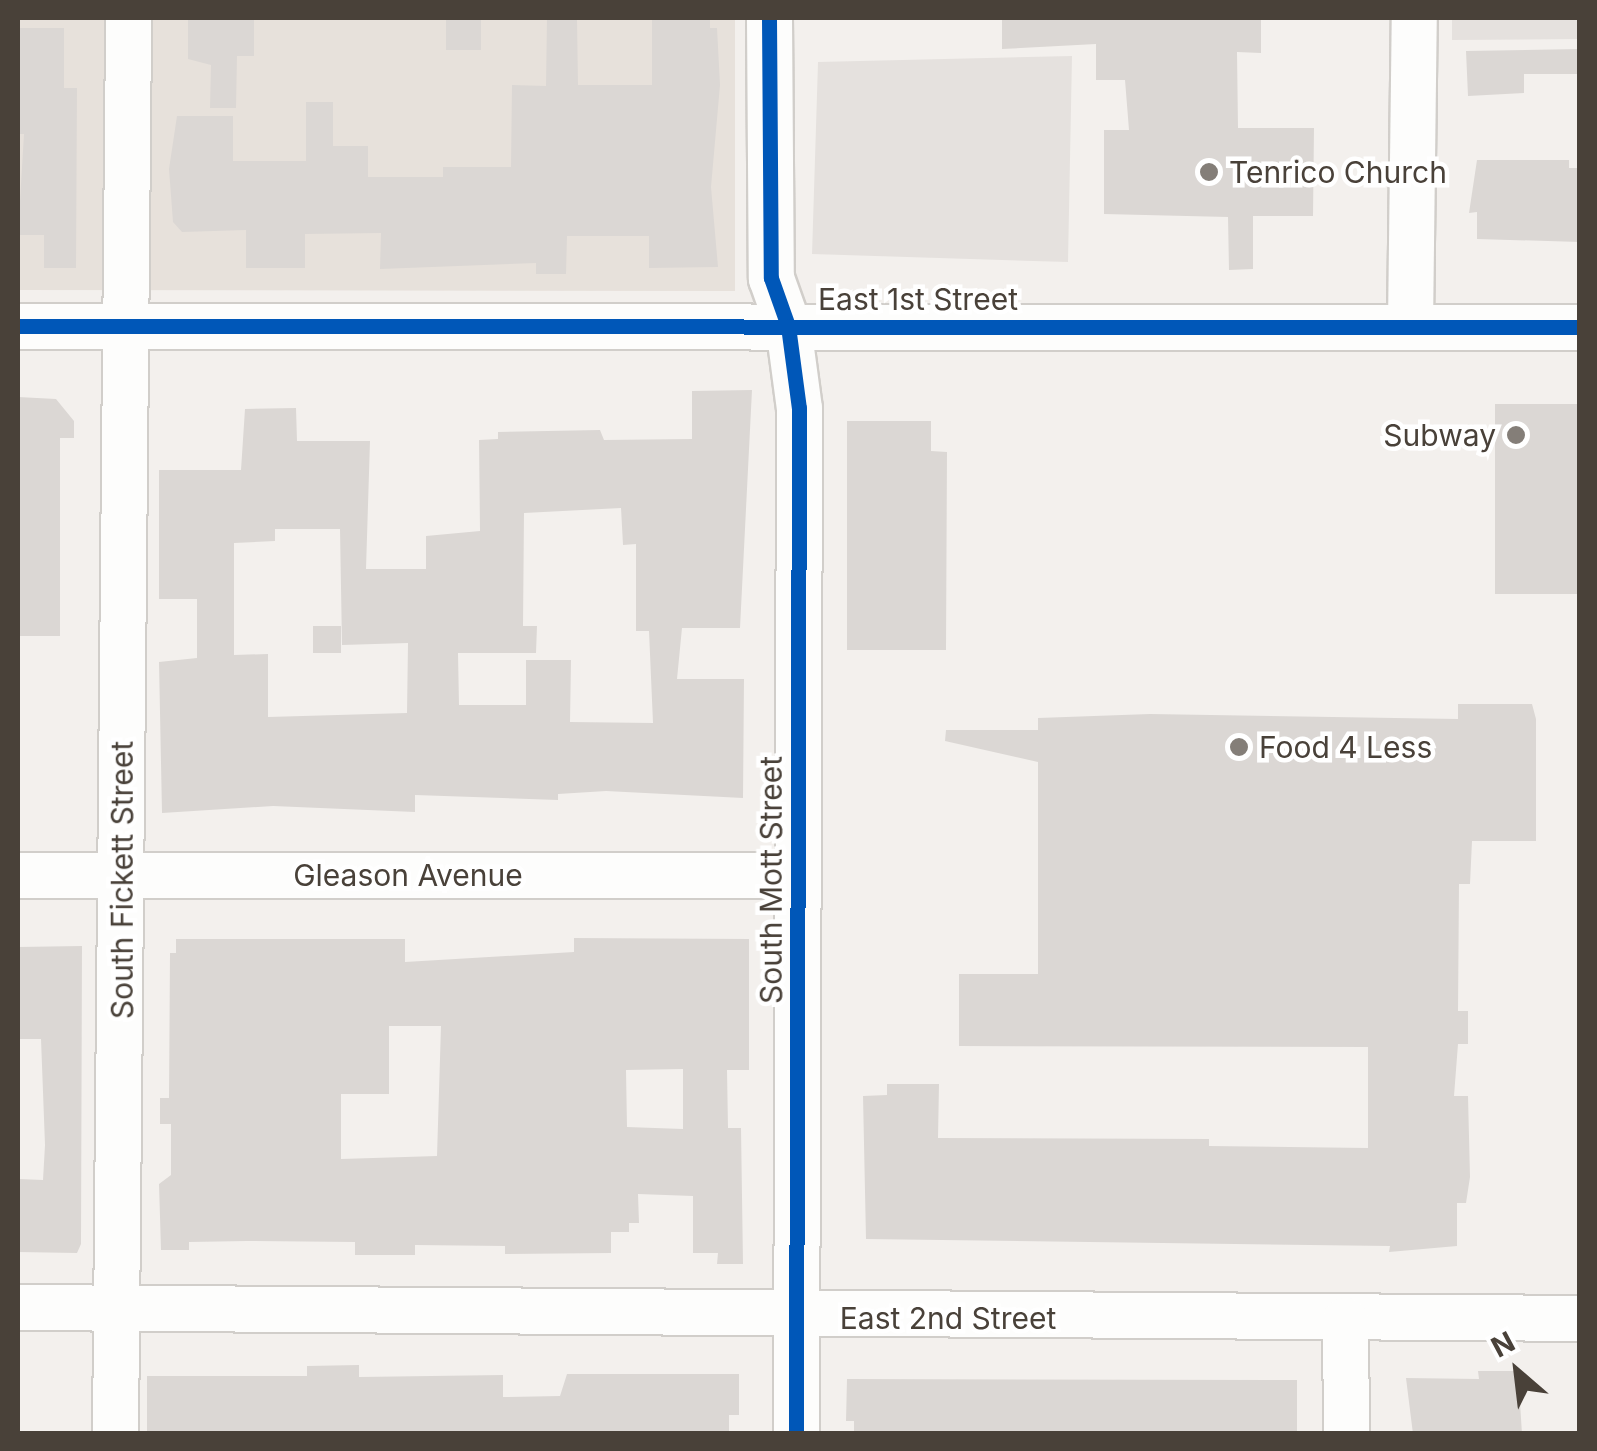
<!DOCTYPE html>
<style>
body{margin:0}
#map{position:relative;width:1597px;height:1451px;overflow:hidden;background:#f3f0ed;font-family:Inter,sans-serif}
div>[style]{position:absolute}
.residential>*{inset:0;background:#e7e1db}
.parking>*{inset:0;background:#e5e1de}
.building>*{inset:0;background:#dbd7d4}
.roads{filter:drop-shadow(2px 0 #d1ceca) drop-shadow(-2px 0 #d1ceca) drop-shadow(0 2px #d1ceca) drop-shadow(0 -2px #d1ceca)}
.minor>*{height:45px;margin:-22.5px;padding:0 22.5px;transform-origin:22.5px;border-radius:22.5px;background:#fdfdfc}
.cycleway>*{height:15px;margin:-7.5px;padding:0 7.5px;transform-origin:7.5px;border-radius:7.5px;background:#0057b8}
.dots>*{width:28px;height:28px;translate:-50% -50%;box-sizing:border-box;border:5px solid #fff;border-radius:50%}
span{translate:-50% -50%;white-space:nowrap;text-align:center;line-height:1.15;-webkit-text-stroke:9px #fff;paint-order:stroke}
.poi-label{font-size:30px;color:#494139}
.left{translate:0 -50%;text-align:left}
.right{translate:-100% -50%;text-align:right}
.street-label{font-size:30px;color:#494139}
.frame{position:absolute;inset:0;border:20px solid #494139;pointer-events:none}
.north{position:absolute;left:1467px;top:1321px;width:100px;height:100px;-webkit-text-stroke:8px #fff;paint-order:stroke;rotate:332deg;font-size:28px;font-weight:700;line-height:40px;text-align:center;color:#494139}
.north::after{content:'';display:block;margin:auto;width:35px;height:45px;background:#494139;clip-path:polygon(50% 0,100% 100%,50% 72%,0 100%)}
</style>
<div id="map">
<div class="residential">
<i style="clip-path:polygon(18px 18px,735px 18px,735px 291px,18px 290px)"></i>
</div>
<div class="parking">
<i style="clip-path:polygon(1452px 18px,1579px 18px,1579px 39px,1452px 40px)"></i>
<i style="clip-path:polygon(1072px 56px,1068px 262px,812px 254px,818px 62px)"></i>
</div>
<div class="building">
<i style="clip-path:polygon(188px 18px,254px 18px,254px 56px,237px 56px,236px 108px,210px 108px,211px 65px,188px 59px)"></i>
<i style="clip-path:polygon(446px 18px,481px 18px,481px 50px,446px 50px)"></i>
<i style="clip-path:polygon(547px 18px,577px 20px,578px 85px,652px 85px,652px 18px,710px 18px,710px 28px,717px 28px,720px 85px,711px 187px,718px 267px,649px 268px,649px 236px,567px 236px,566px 274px,536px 274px,536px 263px,380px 269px,381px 233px,305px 234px,305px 268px,246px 268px,246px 230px,182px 232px,173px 222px,169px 169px,177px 116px,233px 116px,233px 161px,306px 161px,306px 102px,333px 102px,333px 146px,368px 146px,368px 177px,443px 177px,443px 167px,511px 167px,512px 85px,546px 86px)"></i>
<i style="clip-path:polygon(1002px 18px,1261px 18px,1261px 53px,1237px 52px,1238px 128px,1314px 128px,1313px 216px,1253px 216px,1253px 269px,1229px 270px,1228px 217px,1104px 214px,1104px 130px,1129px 130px,1125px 80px,1096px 80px,1096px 44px,1002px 49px)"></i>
<i style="clip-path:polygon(18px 28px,64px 28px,64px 88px,77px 88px,76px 268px,44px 268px,44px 235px,18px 235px,24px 134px,18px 134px)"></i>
<i style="clip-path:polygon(1580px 49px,1580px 74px,1524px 74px,1524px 93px,1468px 96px,1466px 51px)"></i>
<i style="clip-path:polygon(1477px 160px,1569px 160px,1569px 168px,1580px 168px,1580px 242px,1477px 239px,1477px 212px,1469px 213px)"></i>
<i style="clip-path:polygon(evenodd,752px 390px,740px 628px,682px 628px,677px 679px,744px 679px,743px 798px,606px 791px,558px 794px,558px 800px,415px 795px,415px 812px,273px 806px,162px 813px,159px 662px,197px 658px,197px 599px,159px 599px,159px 470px,241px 470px,245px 409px,296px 408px,297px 441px,370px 441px,366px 569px,426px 569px,426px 536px,480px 531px,479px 440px,498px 439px,498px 432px,600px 430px,604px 440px,692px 439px,692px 391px,752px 390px,621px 508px,623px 545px,636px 544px,636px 631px,649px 631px,653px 723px,570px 722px,571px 660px,526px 660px,526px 705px,459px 705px,458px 653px,536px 653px,537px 626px,523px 626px,524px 513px,621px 508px,752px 390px,275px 529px,340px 529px,342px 645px,408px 643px,407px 713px,268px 717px,268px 654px,234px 655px,234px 543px,275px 541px,275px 529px)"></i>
<i style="clip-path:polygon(18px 397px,56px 399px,74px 421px,74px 438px,60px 438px,60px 636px,18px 636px)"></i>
<i style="clip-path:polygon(1495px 404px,1580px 404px,1580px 594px,1495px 594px)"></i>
<i style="clip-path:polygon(847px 421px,931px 421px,931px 451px,947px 452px,946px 650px,847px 650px)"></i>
<i style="clip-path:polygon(313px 626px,341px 626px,341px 653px,313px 653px)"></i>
<i style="clip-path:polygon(1458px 704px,1532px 704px,1536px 719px,1536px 841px,1472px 841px,1470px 884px,1459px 884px,1458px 1011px,1468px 1011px,1468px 1044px,1458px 1044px,1454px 1096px,1468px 1096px,1470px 1177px,1466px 1203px,1457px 1203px,1457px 1246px,1389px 1252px,1390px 1246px,866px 1239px,863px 1096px,887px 1095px,887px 1084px,939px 1084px,938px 1138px,1209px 1139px,1209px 1146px,1368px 1148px,1368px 1047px,959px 1046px,959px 974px,1038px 974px,1038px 762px,945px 741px,946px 730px,1038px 730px,1038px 718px,1150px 714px,1458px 719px)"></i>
<i style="clip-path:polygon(evenodd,574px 938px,749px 939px,749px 1070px,727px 1070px,728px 1128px,741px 1128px,743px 1264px,717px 1264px,718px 1253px,693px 1253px,693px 1196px,638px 1194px,639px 1223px,629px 1223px,629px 1232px,611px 1232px,611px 1253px,505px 1254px,505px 1246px,415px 1245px,415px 1255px,355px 1255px,355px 1242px,247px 1241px,189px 1242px,189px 1250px,161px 1250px,159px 1184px,171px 1175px,171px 1124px,160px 1124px,160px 1098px,169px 1098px,170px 953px,176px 953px,176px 939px,405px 939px,405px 962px,574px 952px,574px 938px,389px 1026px,441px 1026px,437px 1156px,341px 1159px,341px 1094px,389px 1094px,389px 1026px,574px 938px,683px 1069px,683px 1129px,627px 1127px,626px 1070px,683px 1069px)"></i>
<i style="clip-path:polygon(82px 946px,81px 1244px,77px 1253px,18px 1252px,18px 1179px,43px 1180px,45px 1145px,41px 1039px,18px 1039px,18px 947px)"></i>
<i style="clip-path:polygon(359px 1365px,359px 1377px,503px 1375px,503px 1397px,560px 1396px,567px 1374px,739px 1374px,739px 1415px,729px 1415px,729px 1434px,147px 1434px,147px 1376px,307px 1376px,307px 1366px)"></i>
<i style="clip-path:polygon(1478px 1371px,1518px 1371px,1522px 1434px,1413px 1434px,1406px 1378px,1479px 1379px)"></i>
<i style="clip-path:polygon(847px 1379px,1297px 1380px,1297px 1434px,854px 1434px,854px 1421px,846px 1421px)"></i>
</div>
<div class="roads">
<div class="minor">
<i style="left:769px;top:18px;width:260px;rotate:89.6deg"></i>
<i style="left:771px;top:278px;width:51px;rotate:70.5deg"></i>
<i style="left:788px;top:326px;width:83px;rotate:82.4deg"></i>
<i style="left:799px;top:408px;width:1026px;rotate:90.17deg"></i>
<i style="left:1410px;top:325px;width:307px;rotate:-89.3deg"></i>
<i style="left:18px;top:326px;width:1562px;rotate:0.04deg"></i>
<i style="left:18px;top:875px;width:780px"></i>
<i style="left:18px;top:1307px;width:1562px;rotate:0.4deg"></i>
<i style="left:1345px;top:1320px;width:114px;rotate:89.5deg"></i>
<i style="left:115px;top:1434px;width:1416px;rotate:-89.47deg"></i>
</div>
</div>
<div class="cycleway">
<i style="left:769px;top:18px;width:260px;rotate:89.6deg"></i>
<i style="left:771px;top:278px;width:51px;rotate:70.5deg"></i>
<i style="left:788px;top:326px;width:83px;rotate:82.4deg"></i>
<i style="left:799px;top:408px;width:1026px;rotate:90.17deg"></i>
<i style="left:18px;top:326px;width:1562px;rotate:0.04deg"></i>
</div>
<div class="dots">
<i style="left:1209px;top:172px;background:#847e78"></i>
<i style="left:1516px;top:435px;background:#847e78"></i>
<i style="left:1239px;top:747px;background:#847e78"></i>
</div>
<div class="poi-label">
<span class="left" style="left:1229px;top:172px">Tenrico Church</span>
<span class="right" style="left:1496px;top:435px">Subway</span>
<span class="left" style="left:1259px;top:747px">Food 4 Less</span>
</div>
<div class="street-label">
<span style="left:918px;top:299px">East 1st Street</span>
<span style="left:408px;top:875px">Gleason Avenue</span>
<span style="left:122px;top:880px;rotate:-90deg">South Fickett Street</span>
<span style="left:771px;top:880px;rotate:-90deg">South Mott Street</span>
<span style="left:948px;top:1318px">East 2nd Street</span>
</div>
<div class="frame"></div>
<div class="north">N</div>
</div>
